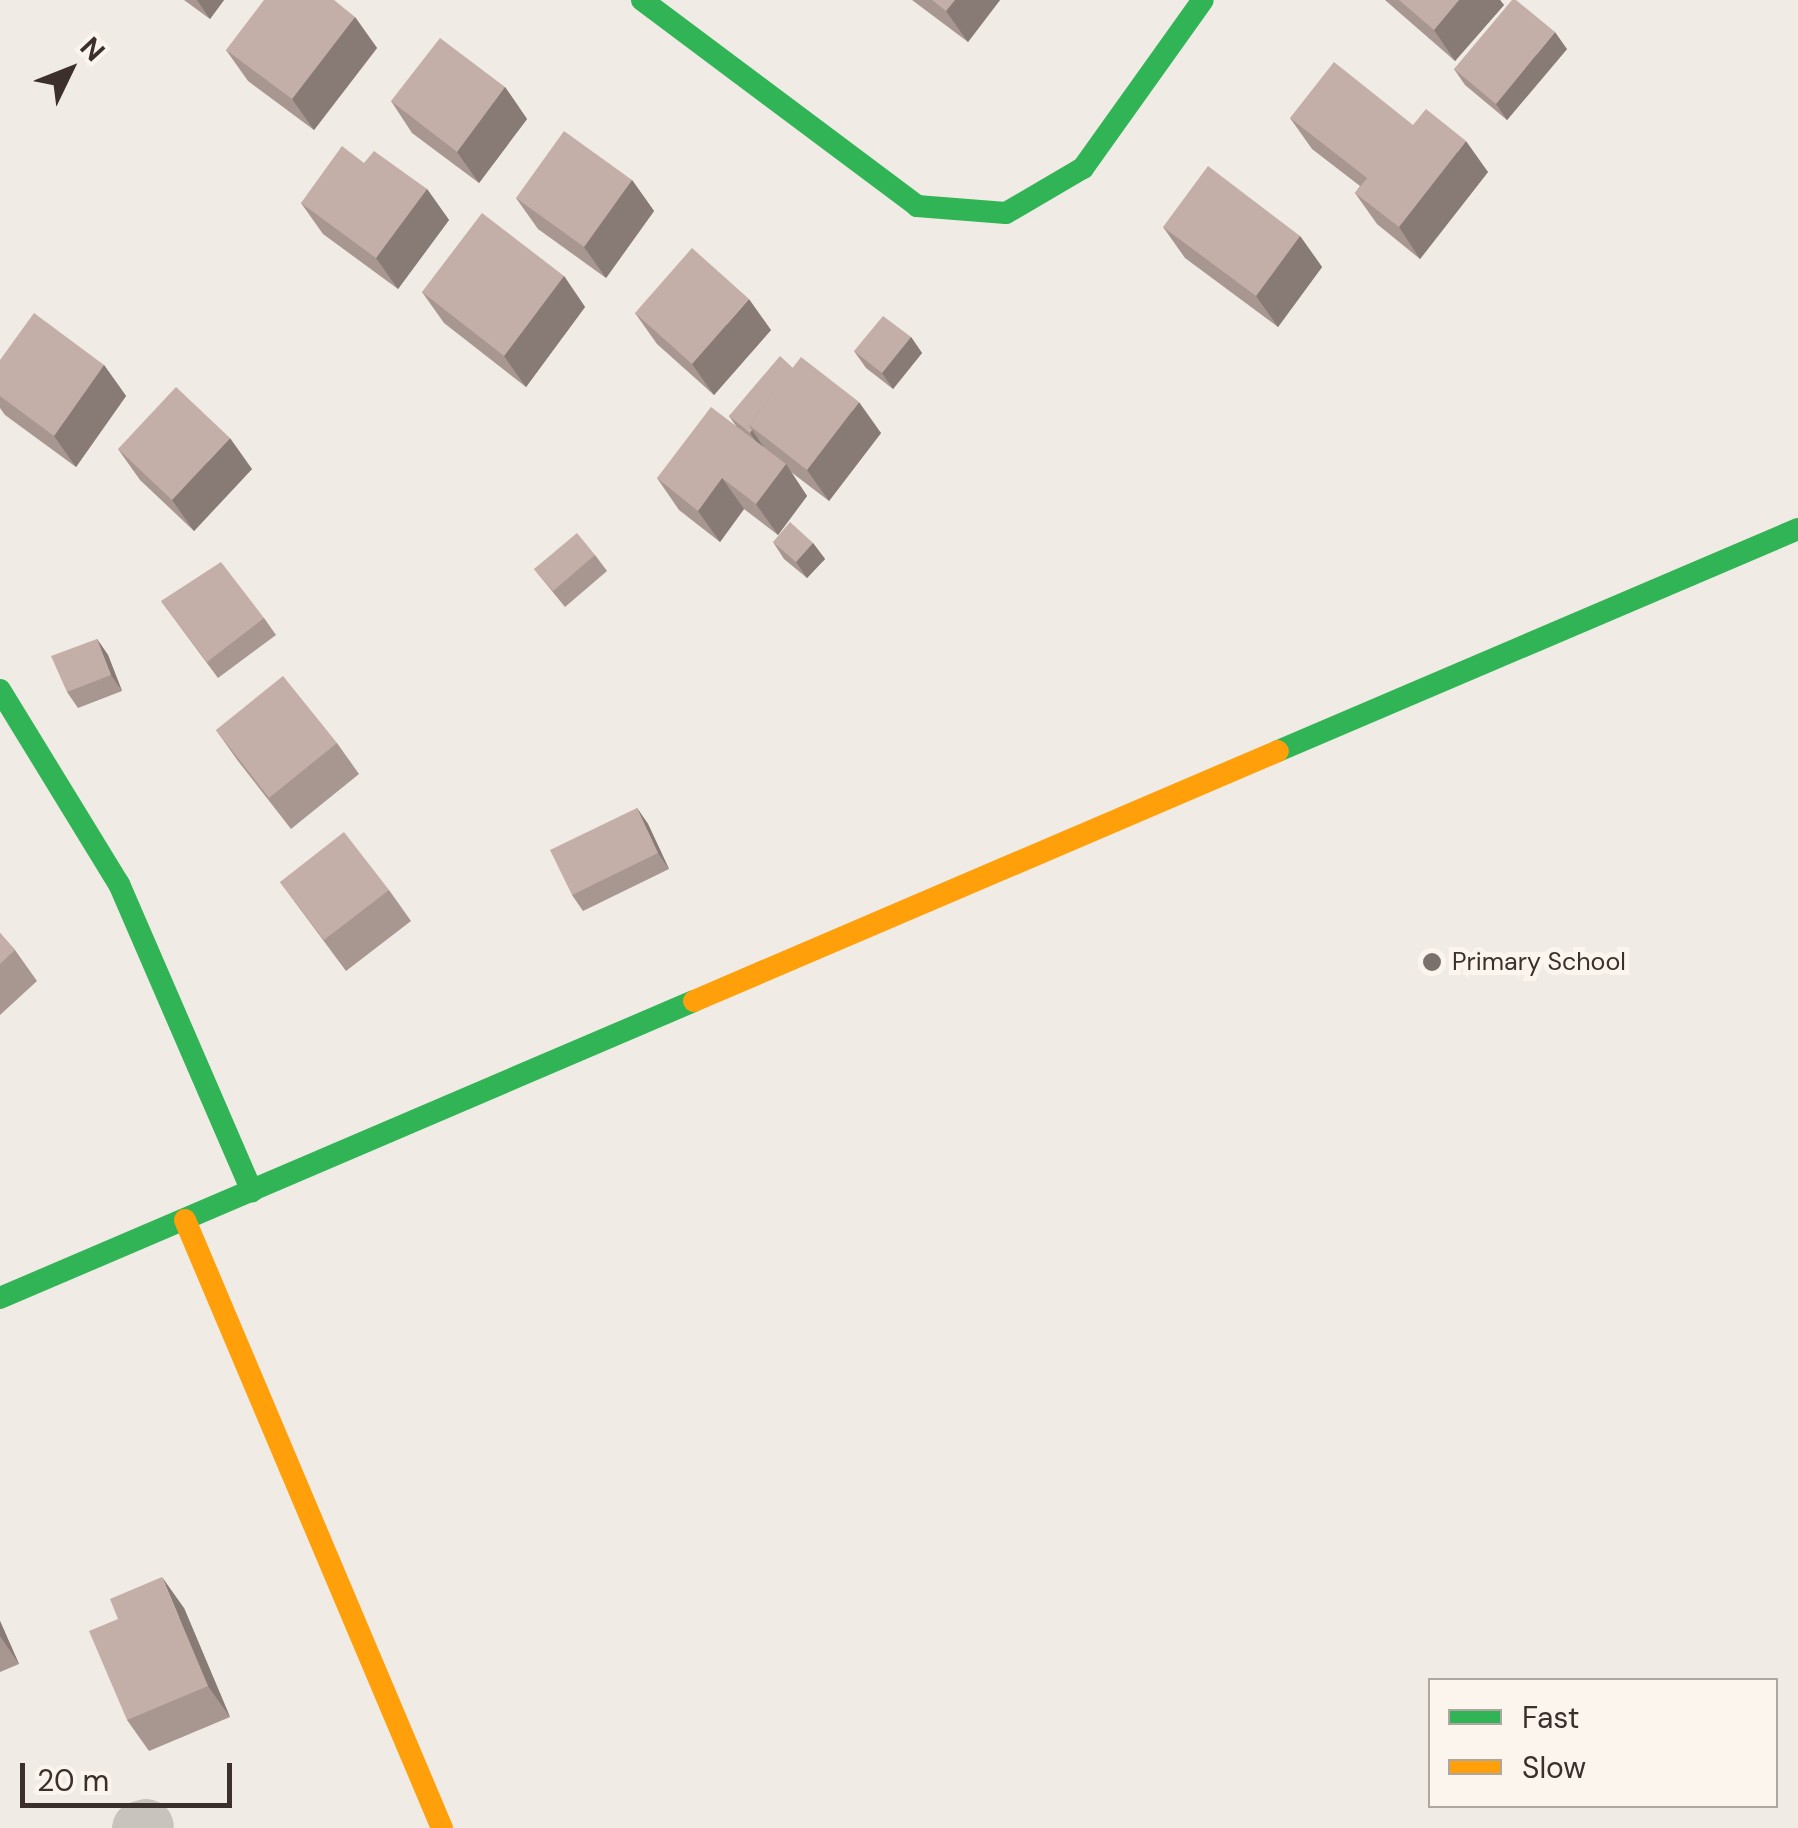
<!DOCTYPE html>
<style>
body{margin:0}
#map{position:relative;width:1798px;height:1828px;overflow:hidden;background:#f0ebe5;font-family:"DM Sans",sans-serif}
div>[style]{position:absolute}
.street>*{height:55px;margin:-27.5px;padding:0 27.5px;transform-origin:27.5px;border-radius:27.5px;background:#c9c3be}
.fast>*{height:22px;margin:-11px;padding:0 11px;transform-origin:11px;border-radius:11px;background:#30b455}
.slow>*{height:22px;margin:-11px;padding:0 11px;transform-origin:11px;border-radius:11px;background:#ff9f0a}
.wall>*{inset:0;background:#a89690}
.shaded-wall>*{inset:0;background:#887a75}
.building>*{inset:0;background:#c3afa7}
.dots>*{width:28px;height:28px;translate:-50% -50%;box-sizing:border-box;border:5px solid #fbf5ee;border-radius:50%}
span{translate:-50% -50%;white-space:nowrap;text-align:center;line-height:1.15;-webkit-text-stroke:10px #fbf5ee;paint-order:stroke}
.poi-label{font-size:25px;color:#3b302b}
.left{translate:0 -50%;text-align:left}
.legend{position:absolute;left:1428px;top:1678px;width:350px;height:130px;box-sizing:border-box;background:#fbf5ee;border:2px solid #aea6a0;margin:0;padding:12px 18px;list-style:none;font-size:30px;color:#3b302b}
.legend li{display:flex;align-items:center;gap:20px;height:50px}
.legend b{width:50px;border:2px solid #aea6a0}
.north{position:absolute;left:20px;top:20px;width:100px;height:100px;-webkit-text-stroke:8px #fbf5ee;paint-order:stroke;rotate:47deg;font-size:28px;font-weight:700;line-height:40px;text-align:center;color:#3b302b}
.north::after{content:'';display:block;margin:auto;width:35px;height:45px;background:#3b302b;clip-path:polygon(50% 0,100% 100%,50% 72%,0 100%)}
.scale{position:absolute;left:20px;top:1763px;width:212px;height:45px;box-sizing:border-box;border:5px solid #3b302b;border-top:0;padding-left:12px;font-size:30px;line-height:35px;white-space:nowrap;color:#3b302b;-webkit-text-stroke:8px #fbf5ee;paint-order:stroke}
</style>
<div id="map">
<div class="street">
<i style="left:139px;top:1828px;width:7px;rotate:-16deg"></i>
</div>
<div class="fast">
<i style="left:642px;top:0;width:344px;rotate:36.8deg"></i>
<i style="left:917px;top:206px;width:89px;rotate:4.5deg"></i>
<i style="left:1006px;top:213px;width:89px;rotate:-30.3deg"></i>
<i style="left:1083px;top:168px;width:206px;rotate:-54.5deg"></i>
<i style="left:0;top:690px;width:228px;rotate:58.5deg"></i>
<i style="left:119px;top:884px;width:335px;rotate:66.6deg"></i>
<i style="left:1278px;top:751px;width:565px;rotate:-23.12deg"></i>
<i style="left:0;top:1298px;width:755px;rotate:-23.17deg"></i>
</div>
<div class="slow">
<i style="left:694px;top:1001px;width:635px;rotate:-23.17deg"></i>
<i style="left:185px;top:1220px;width:660px;rotate:67.09deg"></i>
</div>
<div class="wall">
<i style="clip-path:polygon(184px 0,224px 0,210px 19px)"></i>
<i style="clip-path:polygon(912px 0,1000px 0,968px 42px)"></i>
<i style="clip-path:polygon(1385px 0,1500px 0,1504px 5px,1455px 61px)"></i>
<i style="clip-path:polygon(355px 17px,377px 48px,314px 130px,248px 81px,226px 50px)"></i>
<i style="clip-path:polygon(1567px 49px,1507px 120px,1465px 85px,1454px 69px)"></i>
<i style="clip-path:polygon(505px 87px,527px 119px,479px 183px,412px 133px,391px 101px)"></i>
<i style="clip-path:polygon(1290px 118px,1413px 125px,1488px 172px,1420px 259px,1377px 224px,1355px 193px,1360px 186px,1312px 149px)"></i>
<i style="clip-path:polygon(364px 163px,427px 189px,449px 220px,398px 289px,323px 234px,301px 203px)"></i>
<i style="clip-path:polygon(632px 180px,654px 211px,606px 278px,538px 229px,516px 198px)"></i>
<i style="clip-path:polygon(1163px 227px,1300px 236px,1322px 267px,1278px 327px,1185px 258px)"></i>
<i style="clip-path:polygon(564px 276px,585px 307px,526px 387px,444px 323px,422px 292px)"></i>
<i style="clip-path:polygon(635px 313px,771px 330px,714px 395px,657px 344px)"></i>
<i style="clip-path:polygon(911px 337px,922px 353px,893px 389px,866px 368px,854px 351px)"></i>
<i style="clip-path:polygon(0 360px,104px 365px,126px 396px,76px 467px,5px 415px,0 408px)"></i>
<i style="clip-path:polygon(793px 368px,881px 433px,829px 501px,791px 472px,807px 496px,778px 535px,744px 509px,720px 542px,679px 510px,657px 478px,736px 426px,729px 416px)"></i>
<i style="clip-path:polygon(118px 449px,252px 469px,194px 531px,140px 480px)"></i>
<i style="clip-path:polygon(773px 542px,813px 543px,825px 559px,807px 578px,784px 559px)"></i>
<i style="clip-path:polygon(595px 555px,607px 571px,565px 607px,534px 569px)"></i>
<i style="clip-path:polygon(161px 601px,264px 618px,276px 635px,218px 678px)"></i>
<i style="clip-path:polygon(97px 639px,108px 655px,122px 691px,78px 708px,67px 692px)"></i>
<i style="clip-path:polygon(216px 730px,337px 743px,359px 774px,291px 829px,238px 761px)"></i>
<i style="clip-path:polygon(637px 808px,648px 824px,669px 869px,583px 911px,572px 895px)"></i>
<i style="clip-path:polygon(280px 882px,389px 890px,411px 921px,346px 971px)"></i>
<i style="clip-path:polygon(0 933px,15px 950px,37px 981px,0 1015px)"></i>
<i style="clip-path:polygon(184px 1608px,230px 1717px,149px 1751px,127px 1720px)"></i>
<i style="clip-path:polygon(0 1621px,19px 1664px,0 1672px)"></i>
</div>
<div class="shaded-wall">
<i style="clip-path:polygon(197px 0,224px 0,210px 19px)"></i>
<i style="clip-path:polygon(955px 0,1000px 0,968px 42px,946px 11px)"></i>
<i style="clip-path:polygon(1459px 0,1500px 0,1504px 5px,1455px 61px,1434px 30px)"></i>
<i style="clip-path:polygon(355px 17px,377px 48px,314px 130px,292px 99px)"></i>
<i style="clip-path:polygon(1555px 32px,1567px 49px,1507px 120px,1496px 104px)"></i>
<i style="clip-path:polygon(505px 87px,527px 119px,479px 183px,457px 152px)"></i>
<i style="clip-path:polygon(1466px 141px,1488px 172px,1420px 259px,1399px 227px)"></i>
<i style="clip-path:polygon(632px 180px,654px 211px,606px 278px,584px 247px)"></i>
<i style="clip-path:polygon(427px 189px,449px 220px,398px 289px,376px 258px)"></i>
<i style="clip-path:polygon(1300px 236px,1322px 267px,1278px 327px,1256px 296px)"></i>
<i style="clip-path:polygon(564px 276px,585px 307px,526px 387px,504px 356px)"></i>
<i style="clip-path:polygon(749px 299px,771px 330px,714px 395px,692px 364px)"></i>
<i style="clip-path:polygon(911px 337px,922px 353px,893px 389px,882px 373px)"></i>
<i style="clip-path:polygon(104px 365px,126px 396px,76px 467px,54px 436px)"></i>
<i style="clip-path:polygon(859px 402px,881px 433px,829px 501px,807px 470px)"></i>
<i style="clip-path:polygon(752px 430px,763px 446px,761px 449px,750px 433px)"></i>
<i style="clip-path:polygon(230px 438px,252px 469px,194px 531px,172px 500px)"></i>
<i style="clip-path:polygon(786px 464px,807px 496px,778px 535px,756px 504px)"></i>
<i style="clip-path:polygon(722px 478px,744px 509px,720px 542px,698px 511px)"></i>
<i style="clip-path:polygon(813px 543px,825px 559px,807px 578px,796px 562px)"></i>
<i style="clip-path:polygon(97px 639px,108px 655px,122px 691px,111px 675px)"></i>
<i style="clip-path:polygon(637px 808px,648px 824px,669px 869px,658px 853px)"></i>
<i style="clip-path:polygon(162px 1577px,184px 1608px,230px 1717px,208px 1686px)"></i>
<i style="clip-path:polygon(0 1621px,19px 1664px,0 1636px)"></i>
</div>
<div class="building">
<i style="clip-path:polygon(264px 0,334px 0,355px 17px,292px 99px,226px 50px)"></i>
<i style="clip-path:polygon(932px 0,955px 0,946px 11px)"></i>
<i style="clip-path:polygon(1399px 0,1459px 0,1434px 30px)"></i>
<i style="clip-path:polygon(1512px 0,1516px 0,1555px 32px,1496px 104px,1454px 69px)"></i>
<i style="clip-path:polygon(440px 38px,505px 87px,457px 152px,391px 101px)"></i>
<i style="clip-path:polygon(1334px 62px,1413px 125px,1426px 109px,1466px 141px,1399px 227px,1355px 193px,1367px 178px,1290px 118px)"></i>
<i style="clip-path:polygon(564px 131px,632px 180px,584px 247px,516px 198px)"></i>
<i style="clip-path:polygon(342px 146px,364px 163px,374px 151px,427px 189px,376px 258px,301px 203px)"></i>
<i style="clip-path:polygon(1208px 166px,1300px 236px,1256px 296px,1163px 227px)"></i>
<i style="clip-path:polygon(482px 213px,564px 276px,504px 356px,422px 292px)"></i>
<i style="clip-path:polygon(692px 248px,749px 299px,692px 364px,635px 313px)"></i>
<i style="clip-path:polygon(34px 313px,104px 365px,54px 436px,0 396px,0 360px)"></i>
<i style="clip-path:polygon(883px 316px,911px 337px,882px 373px,854px 351px)"></i>
<i style="clip-path:polygon(780px 356px,793px 368px,749px 425px,752px 430px,750px 433px,729px 416px)"></i>
<i style="clip-path:polygon(801px 357px,859px 402px,807px 470px,749px 425px)"></i>
<i style="clip-path:polygon(176px 387px,230px 438px,172px 500px,118px 449px)"></i>
<i style="clip-path:polygon(711px 407px,786px 464px,756px 504px,722px 478px,698px 511px,657px 478px)"></i>
<i style="clip-path:polygon(790px 522px,813px 543px,796px 562px,773px 542px)"></i>
<i style="clip-path:polygon(577px 533px,595px 555px,553px 591px,534px 569px)"></i>
<i style="clip-path:polygon(221px 562px,264px 618px,207px 662px,161px 601px)"></i>
<i style="clip-path:polygon(97px 639px,111px 675px,67px 692px,51px 656px)"></i>
<i style="clip-path:polygon(283px 676px,337px 743px,269px 798px,216px 730px)"></i>
<i style="clip-path:polygon(637px 808px,658px 853px,572px 895px,550px 850px)"></i>
<i style="clip-path:polygon(344px 832px,389px 890px,324px 940px,280px 882px)"></i>
<i style="clip-path:polygon(0 933px,15px 950px,0 964px)"></i>
<i style="clip-path:polygon(162px 1577px,208px 1686px,127px 1720px,89px 1631px,118px 1619px,110px 1599px)"></i>
</div>
<div class="dots">
<i style="left:1432px;top:962px;background:#7a716c"></i>
</div>
<div class="poi-label">
<span class="left" style="left:1452px;top:962px">Primary School</span>
</div>
<ul class="legend">
<li><b style="height:12px;background:#30b455"></b>Fast</li>
<li><b style="height:12px;background:#ff9f0a"></b>Slow</li>
</ul>
<div class="north">N</div>
<div class="scale">20 m</div>
</div>
